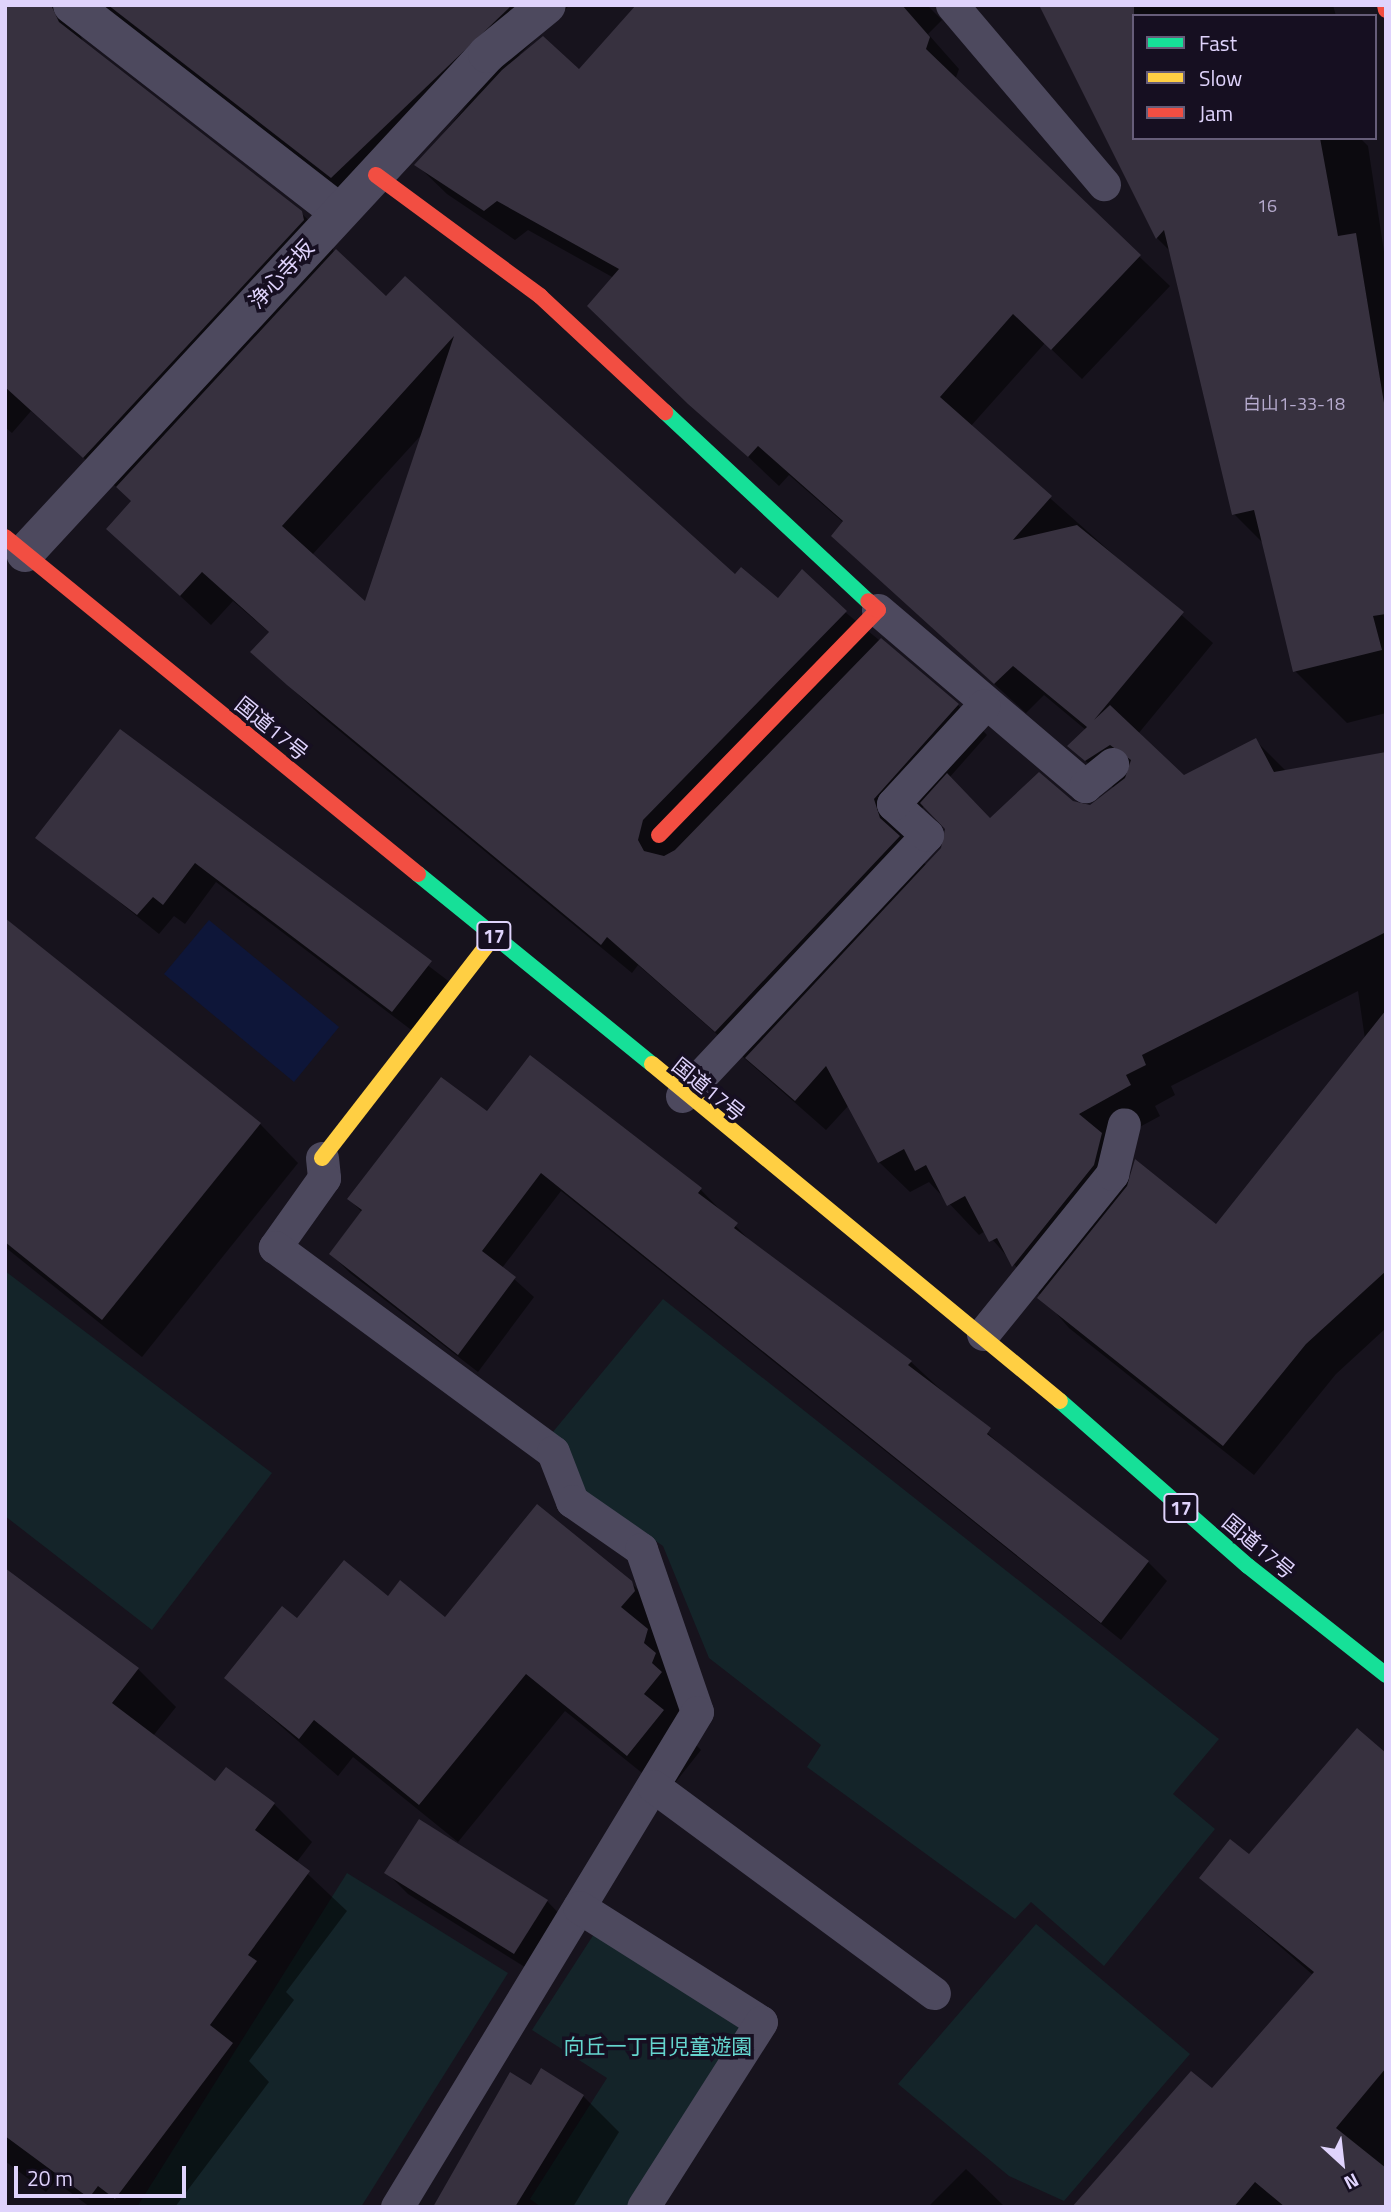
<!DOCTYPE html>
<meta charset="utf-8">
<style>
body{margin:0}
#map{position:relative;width:1391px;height:2212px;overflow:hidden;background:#17131d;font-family:"Titillium Web","Noto Sans JP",sans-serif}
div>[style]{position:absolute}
.green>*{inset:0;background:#142429}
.water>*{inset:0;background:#0e1639}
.shadow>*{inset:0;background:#0007}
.building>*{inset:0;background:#37313f}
.lane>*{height:33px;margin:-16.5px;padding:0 16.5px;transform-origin:16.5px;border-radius:16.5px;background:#4d495e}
.street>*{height:38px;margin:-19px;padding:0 19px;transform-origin:19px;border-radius:19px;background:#4d495e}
.fast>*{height:16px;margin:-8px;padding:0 8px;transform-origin:8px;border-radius:8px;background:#16e098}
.slow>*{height:16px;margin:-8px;padding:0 8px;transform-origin:8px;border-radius:8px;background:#ffcf43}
.jam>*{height:16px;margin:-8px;padding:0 8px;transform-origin:8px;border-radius:8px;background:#f24e42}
span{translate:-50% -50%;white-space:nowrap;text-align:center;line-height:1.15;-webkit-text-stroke:7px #160f21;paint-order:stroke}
.number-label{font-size:18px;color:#b5aacd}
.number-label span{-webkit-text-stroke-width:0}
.shield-label span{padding:2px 5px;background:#160f21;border:2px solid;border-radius:5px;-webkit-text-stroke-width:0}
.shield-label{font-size:19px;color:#dfd3fc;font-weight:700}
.street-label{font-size:21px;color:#dfd3fc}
.park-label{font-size:21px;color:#65d6cf}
.frame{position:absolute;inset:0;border:7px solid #dfd3fc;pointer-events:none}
.legend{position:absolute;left:1132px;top:14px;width:245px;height:126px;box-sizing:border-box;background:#160f21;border:2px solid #665d79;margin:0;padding:9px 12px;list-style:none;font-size:21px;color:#dfd3fc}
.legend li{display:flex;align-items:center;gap:14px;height:35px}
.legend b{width:35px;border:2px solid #665d79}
.north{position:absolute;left:1307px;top:2128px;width:70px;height:70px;-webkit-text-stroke:5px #160f21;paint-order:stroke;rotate:153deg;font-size:19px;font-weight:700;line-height:28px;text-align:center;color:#dfd3fc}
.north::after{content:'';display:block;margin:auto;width:24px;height:32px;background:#dfd3fc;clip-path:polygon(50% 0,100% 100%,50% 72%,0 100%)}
.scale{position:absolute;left:14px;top:2166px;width:172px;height:32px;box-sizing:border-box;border:4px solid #dfd3fc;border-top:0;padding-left:9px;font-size:21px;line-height:24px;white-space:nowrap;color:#dfd3fc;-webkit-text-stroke:5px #160f21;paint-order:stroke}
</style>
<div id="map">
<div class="green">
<i style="clip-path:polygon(5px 1271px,272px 1473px,152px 1630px,5px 1516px)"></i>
<i style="clip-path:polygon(663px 1299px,1219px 1739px,1173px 1794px,1215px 1829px,1104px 1966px,1031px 1902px,1015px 1919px,807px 1767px,821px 1745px,709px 1658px,663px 1546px,581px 1489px,552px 1433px)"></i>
<i style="clip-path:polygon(347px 1873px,508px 1973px,361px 2207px,137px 2207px)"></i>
<i style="clip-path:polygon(1036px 1924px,1190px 2054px,1064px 2201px,1009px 2176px,898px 2084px)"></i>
<i style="clip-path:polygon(594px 1934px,743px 2027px,627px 2207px,541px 2207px,530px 2199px,607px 2078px,532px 2030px)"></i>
</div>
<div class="water">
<i style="clip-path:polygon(209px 920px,339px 1027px,294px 1082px,164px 974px)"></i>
</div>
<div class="shadow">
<i style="clip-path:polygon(evenodd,5px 5px,570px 5px,519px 55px,579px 72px,639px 5px,927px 5px,942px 20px,928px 34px,959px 69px,955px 80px,1170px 286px,1082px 379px,1045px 343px,970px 427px,1213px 643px,1138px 734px,1184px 777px,1255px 740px,1286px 771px,1386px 754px,1386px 1328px,1336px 1374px,1254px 1475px,1069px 1328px,985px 1231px,979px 1235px,929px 1182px,910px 1192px,879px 1162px,849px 1105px,826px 1130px,638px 965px,632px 973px,319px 714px,253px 652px,270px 633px,233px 601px,211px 625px,108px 528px,133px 502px,31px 411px,12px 433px,5px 427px,5px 5px,80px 34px,363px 207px,469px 103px,417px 165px,447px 194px,515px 240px,528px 230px,614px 278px,620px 336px,779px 486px,789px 475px,844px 523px,833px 536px,1026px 713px,1044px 695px,1086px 730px,1070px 746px,1114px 788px,1089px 807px,1072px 803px,991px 820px,949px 778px,987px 735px,958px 705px,845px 612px,779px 600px,736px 577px,405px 278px,387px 298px,334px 254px,332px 243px,301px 213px,84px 44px,80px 34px,5px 5px,424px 432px,366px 604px,312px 555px,424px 432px,5px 5px,925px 805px,947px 828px,943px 848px,927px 866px,908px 847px,903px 830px,925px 805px,5px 5px,1358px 991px,1365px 1039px,1217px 1226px,1128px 1178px,1131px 1164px,1110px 1143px,1160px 1116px,1155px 1106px,1175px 1095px,1171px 1086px,1358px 991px)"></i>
<i style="clip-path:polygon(1041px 5px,1333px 5px,1336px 16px,1134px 16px,1134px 138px,1360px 138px,1368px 146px,1386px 265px,1386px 713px,1347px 723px,1295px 671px,1264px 544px,1234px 514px,1171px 252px,1157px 238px)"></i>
<i style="clip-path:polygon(120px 731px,451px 983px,414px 1032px,216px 882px,185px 924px,174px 916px,159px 934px,61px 855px)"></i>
<i style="clip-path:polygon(5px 920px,260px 1124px,298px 1163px,142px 1357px,5px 1247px)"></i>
<i style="clip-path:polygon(530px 1057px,701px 1190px,754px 1245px,911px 1362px,1007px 1451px,1148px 1562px,1167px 1581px,1121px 1640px,561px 1191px,502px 1268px,534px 1297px,478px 1372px,350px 1273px,331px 1254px,362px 1212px,349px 1199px,487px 1114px)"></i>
<i style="clip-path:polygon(5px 1570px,138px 1669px,176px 1707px,153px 1736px,216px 1783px,274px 1804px,312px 1842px,296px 1863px,347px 1911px,286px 1992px,294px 2000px,249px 2061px,269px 2082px,175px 2207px,90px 2207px,55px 2181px,46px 2192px,5px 2161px)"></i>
<i style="clip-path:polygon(630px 1582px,670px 1621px,683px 1732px,701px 1750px,667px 1793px,565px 1711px,458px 1842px,353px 1757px,338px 1776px,226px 1678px,297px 1621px,388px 1598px,446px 1619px)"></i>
<i style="clip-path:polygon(1386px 1755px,1386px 2207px,1075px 2207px,1212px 2091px,1313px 1975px,1201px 1878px,1249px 1857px)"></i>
<i style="clip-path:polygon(387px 1873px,547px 1901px,568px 1923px,536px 1974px,408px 1894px)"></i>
<i style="clip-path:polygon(532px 2087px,583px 2096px,619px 2132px,573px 2207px,435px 2207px)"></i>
<i style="clip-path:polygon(966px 2169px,1005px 2207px,928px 2207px)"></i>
</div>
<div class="building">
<i style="clip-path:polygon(5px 5px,51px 5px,59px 22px,302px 211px,304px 220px,83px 458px,5px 387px)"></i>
<i style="clip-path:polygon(108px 5px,510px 5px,511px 6px,331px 178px)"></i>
<i style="clip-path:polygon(636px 5px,902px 5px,930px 37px,926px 49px,1141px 255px,1051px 350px,1013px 314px,940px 397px,1052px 496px,1013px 540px,1077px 525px,1184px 612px,1094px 720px,1110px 705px,1184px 775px,1256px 738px,1274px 772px,1386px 752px,1386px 932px,1142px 1055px,1146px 1065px,1126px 1075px,1131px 1085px,1079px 1114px,1102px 1133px,1094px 1165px,1012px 1267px,997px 1238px,989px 1242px,965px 1196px,947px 1206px,926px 1165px,915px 1171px,904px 1149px,878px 1163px,826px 1066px,795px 1101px,745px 1058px,941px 848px,945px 829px,920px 803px,947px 773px,990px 818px,1039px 772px,1073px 801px,1090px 805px,1125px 778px,1131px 760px,1110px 745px,1085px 761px,1067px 746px,1087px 727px,1013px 666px,994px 684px,831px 536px,843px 521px,758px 446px,748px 457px,688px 404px,587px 306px,619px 269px,497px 201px,484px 211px,414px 165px,502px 70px,543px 36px,579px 69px)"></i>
<i style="clip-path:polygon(1039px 5px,1134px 5px,1134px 138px,1320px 138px,1338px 236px,1356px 233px,1386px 415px,1386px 614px,1373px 616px,1382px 650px,1293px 672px,1254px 510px,1232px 515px,1164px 230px,1156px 239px)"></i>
<i style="clip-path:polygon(evenodd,336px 249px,386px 296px,405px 276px,735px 574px,741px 567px,778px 598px,802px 569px,847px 611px,643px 820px,638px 840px,644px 851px,664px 856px,675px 850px,881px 638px,959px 704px,874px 799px,880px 818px,900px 836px,715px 1032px,607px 937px,601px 945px,287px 685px,250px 652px,269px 632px,202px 572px,180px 596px,106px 529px,131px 501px,116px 487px,336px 249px,454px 336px,365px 601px,282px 526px,454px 336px)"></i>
<i style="clip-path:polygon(120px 729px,432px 961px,392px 1012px,195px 863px,163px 905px,153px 897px,137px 915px,35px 838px)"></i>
<i style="clip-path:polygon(5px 918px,261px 1123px,102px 1320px,5px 1242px)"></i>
<i style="clip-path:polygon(1386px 1010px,1386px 1271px,1306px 1344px,1223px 1446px,1037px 1298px,1127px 1186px,1135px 1159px,1216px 1224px)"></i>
<i style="clip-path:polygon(530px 1055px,702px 1188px,698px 1193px,738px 1223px,734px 1228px,912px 1361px,908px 1365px,991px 1428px,987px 1434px,1149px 1561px,1101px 1623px,541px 1173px,482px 1251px,516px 1277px,458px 1355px,329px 1254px,362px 1210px,347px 1199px,441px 1077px,487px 1111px)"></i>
<i style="clip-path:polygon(537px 1504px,632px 1581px,635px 1591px,621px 1607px,648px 1629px,644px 1643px,656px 1653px,652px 1663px,662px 1672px,644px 1694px,664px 1710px,627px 1756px,526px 1674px,419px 1805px,314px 1720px,299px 1739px,224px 1678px,282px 1606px,297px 1618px,344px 1560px,388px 1596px,400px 1580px,445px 1617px)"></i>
<i style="clip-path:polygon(5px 1568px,139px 1668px,112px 1703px,215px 1781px,226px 1767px,275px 1803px,255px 1830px,310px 1871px,248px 1955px,257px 1961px,210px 2025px,233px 2043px,115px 2199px,98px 2186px,89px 2198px,5px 2136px)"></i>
<i style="clip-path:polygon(1357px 1728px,1386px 1753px,1386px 2068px,1336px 2128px,1386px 2168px,1386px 2207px,1285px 2207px,1255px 2182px,1234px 2207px,1072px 2207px,1191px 2071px,1212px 2088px,1314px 1972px,1199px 1878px,1230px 1839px,1249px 1854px)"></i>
<i style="clip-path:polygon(419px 1819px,548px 1900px,514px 1954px,384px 1873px)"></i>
<i style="clip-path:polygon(541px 2068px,584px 2095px,515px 2207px,433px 2207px,510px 2072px,531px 2085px)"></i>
</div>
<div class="lane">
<i style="left:952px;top:5px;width:235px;rotate:49.7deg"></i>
<i style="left:878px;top:610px;width:272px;rotate:40.4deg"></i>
<i style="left:1085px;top:786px;width:35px;rotate:-39deg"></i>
<i style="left:682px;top:1096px;width:358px;rotate:-46.8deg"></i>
<i style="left:927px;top:835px;width:46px;rotate:-137.6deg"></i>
<i style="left:893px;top:804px;width:134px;rotate:-47.4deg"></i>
<i style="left:322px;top:1158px;width:20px;rotate:84deg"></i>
<i style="left:324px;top:1178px;width:85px;rotate:125.4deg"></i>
<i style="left:275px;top:1247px;width:345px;rotate:36.4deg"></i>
<i style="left:553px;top:1452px;width:53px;rotate:68.8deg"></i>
<i style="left:572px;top:1501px;width:84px;rotate:34.8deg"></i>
<i style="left:641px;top:1549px;width:172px;rotate:71deg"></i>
<i style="left:697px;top:1712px;width:579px;rotate:121.22deg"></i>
<i style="left:983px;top:1334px;width:206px;rotate:-51.1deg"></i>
<i style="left:1112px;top:1174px;width:51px;rotate:-76.5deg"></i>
<i style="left:653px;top:1786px;width:349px;rotate:36.4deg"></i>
<i style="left:579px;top:1907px;width:215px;rotate:32.3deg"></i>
<i style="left:761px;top:2022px;width:219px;rotate:122.5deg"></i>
</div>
<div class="street">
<i style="left:72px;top:5px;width:338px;rotate:37.8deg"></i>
<i style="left:25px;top:553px;width:680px;rotate:-47.2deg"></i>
<i style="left:487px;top:54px;width:77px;rotate:-39.2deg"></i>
</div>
<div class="fast">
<i style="left:665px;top:412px;width:277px;rotate:43deg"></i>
<i style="left:418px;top:874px;width:301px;rotate:39.1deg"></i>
<i style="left:1060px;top:1401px;width:250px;rotate:41.3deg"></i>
<i style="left:1248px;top:1566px;width:176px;rotate:38.3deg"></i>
</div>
<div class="slow">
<i style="left:652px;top:1064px;width:529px;rotate:39.56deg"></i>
<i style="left:322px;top:1158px;width:281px;rotate:-52.2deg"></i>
</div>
<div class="jam">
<i style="left:1385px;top:5px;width:5px;rotate:79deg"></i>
<i style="left:376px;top:175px;width:204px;rotate:36.4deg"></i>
<i style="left:540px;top:296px;width:171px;rotate:42.9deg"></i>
<i style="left:5px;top:537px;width:533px;rotate:39.21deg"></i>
<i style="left:659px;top:835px;width:314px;rotate:-45.8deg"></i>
<i style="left:878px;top:610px;width:13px;rotate:-138deg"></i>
</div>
<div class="number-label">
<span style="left:1267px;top:206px">16</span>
<span style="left:1294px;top:404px">白山1-33-18</span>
</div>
<div class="shield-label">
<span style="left:494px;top:936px">17</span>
<span style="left:1181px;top:1508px">17</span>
</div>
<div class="street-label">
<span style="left:281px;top:274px;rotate:-47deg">浄心寺坂</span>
<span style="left:272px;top:728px;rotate:39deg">国道17号</span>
<span style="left:709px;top:1089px;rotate:39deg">国道17号</span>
<span style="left:1259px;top:1546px;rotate:40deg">国道17号</span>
</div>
<div class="park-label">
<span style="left:658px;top:2046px">向丘一丁目児童遊園</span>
</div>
<div class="frame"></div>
<ul class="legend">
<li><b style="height:9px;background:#16e098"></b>Fast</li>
<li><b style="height:9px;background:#ffcf43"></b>Slow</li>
<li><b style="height:9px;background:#f24e42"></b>Jam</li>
</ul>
<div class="north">N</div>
<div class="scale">20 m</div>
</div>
